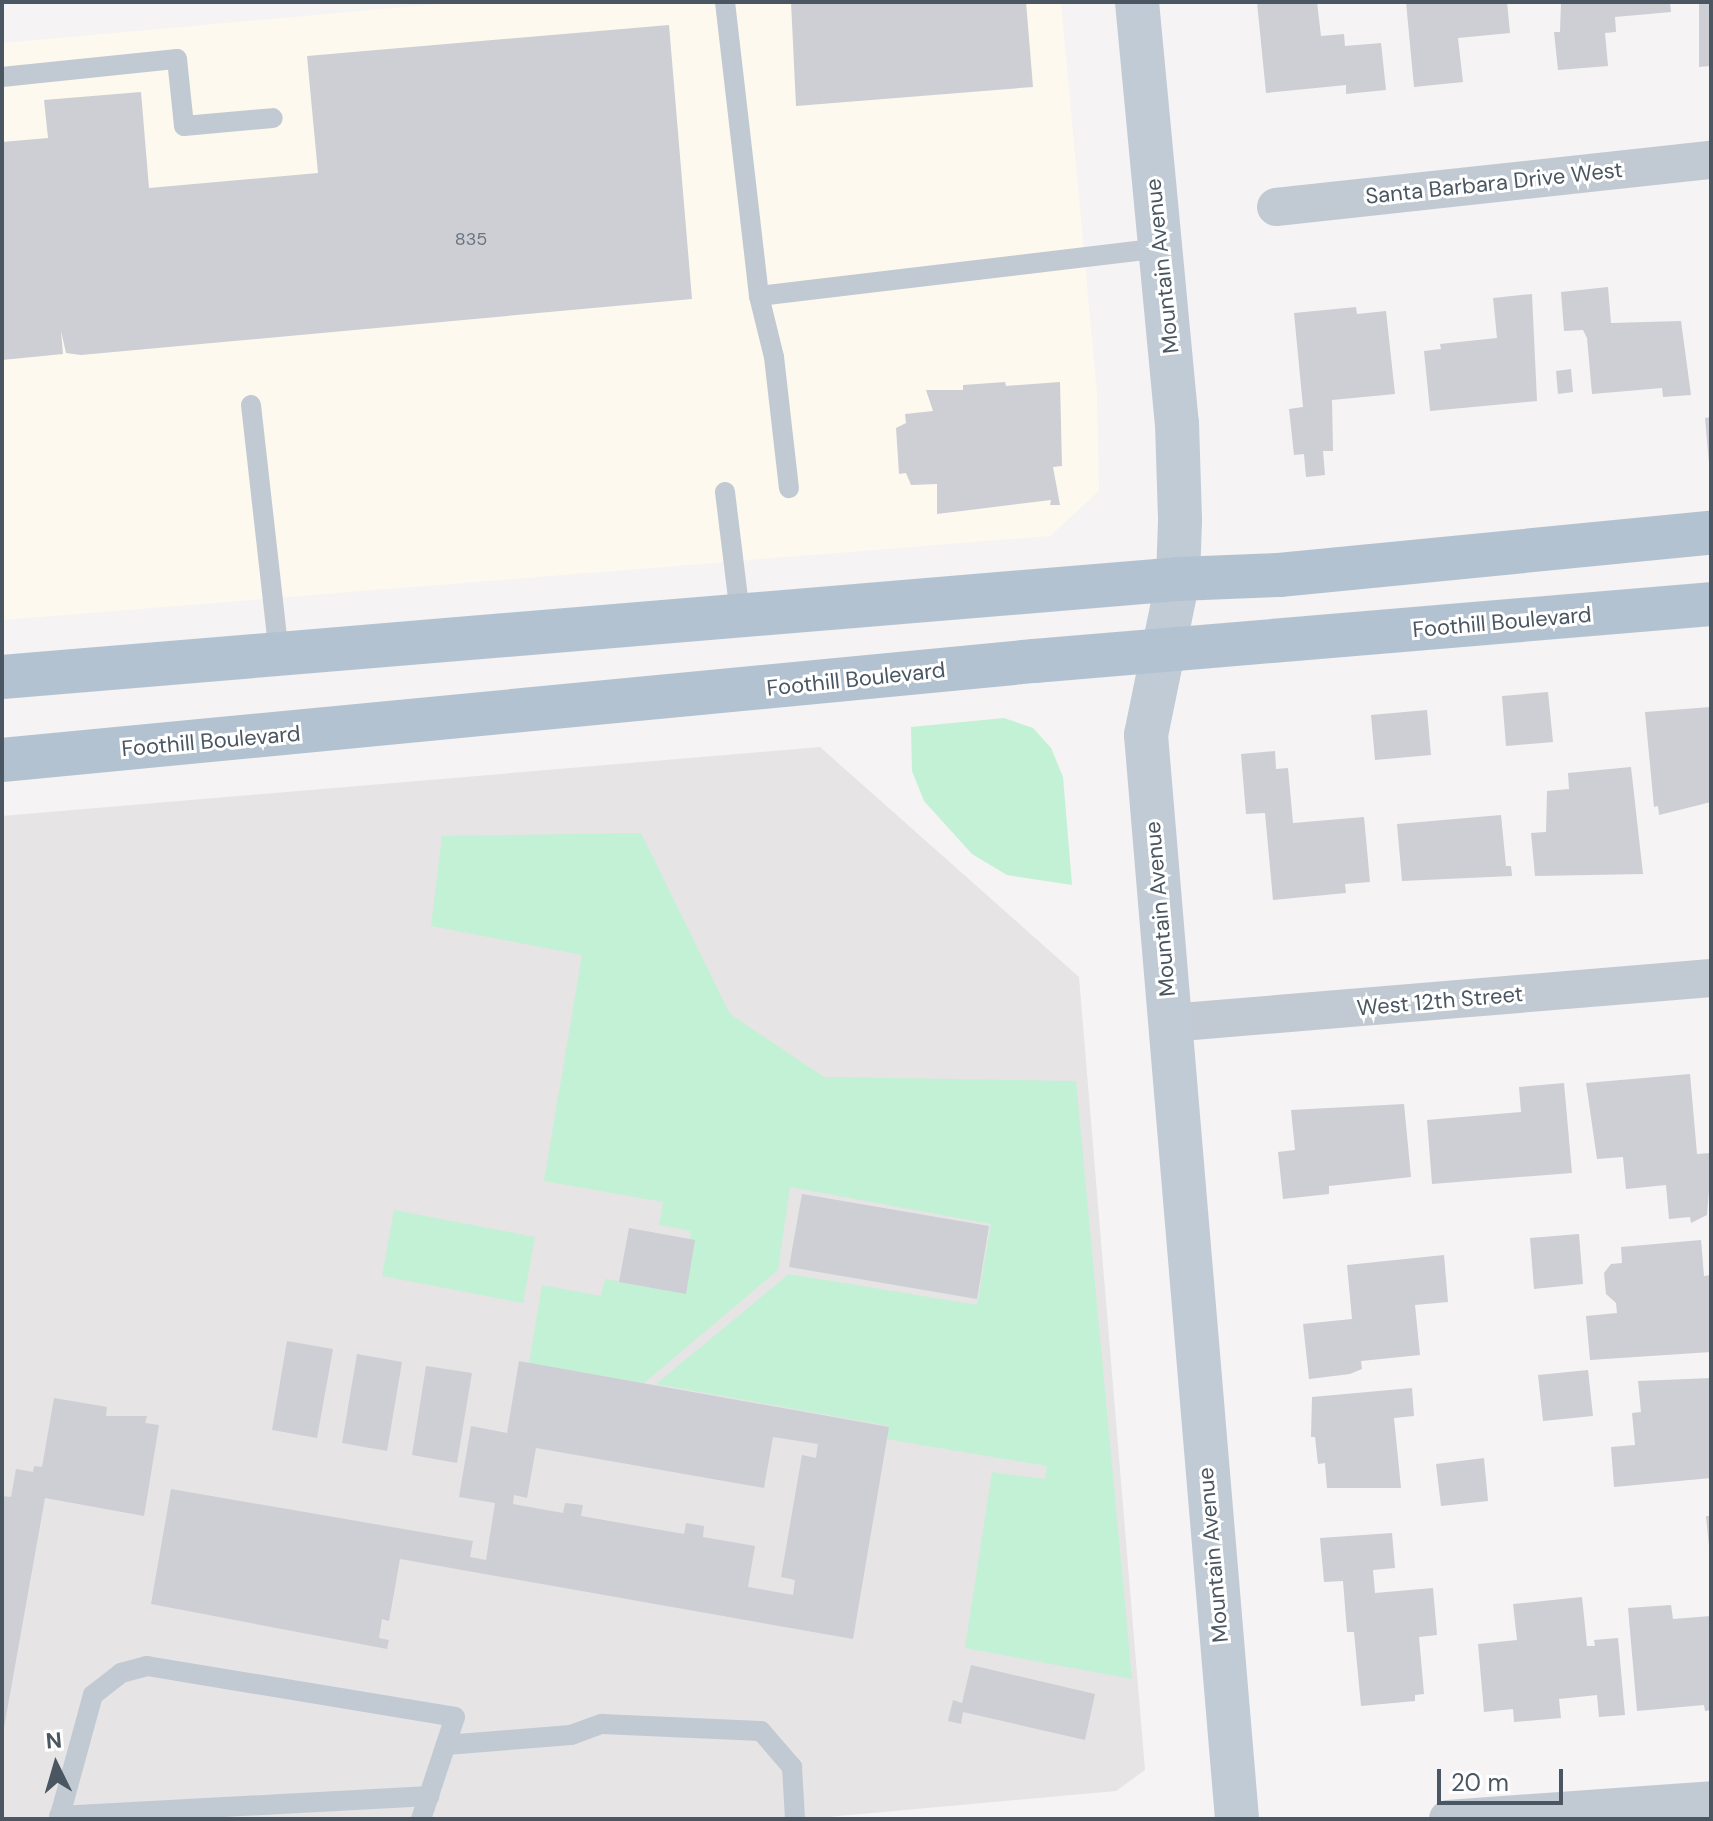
<!DOCTYPE html>
<style>
body{margin:0}
#map{position:relative;width:1713px;height:1821px;overflow:hidden;background:#f5f3f3;font-family:"DM Sans",sans-serif}
div>[style]{position:absolute}
.commercial>*{inset:0;background:#fdf9ef}
.education>*{inset:0;background:#e6e4e5}
.green>*{inset:0;background:#c3f1d5}
.building>*{inset:0;background:#cdcfd5}
.service>*{height:20px;margin:-10px;padding:0 10px;transform-origin:10px;border-radius:10px;background:#c1cad2}
.minor>*{height:38px;margin:-19px;padding:0 19px;transform-origin:19px;border-radius:19px;background:#c1cad2}
.secondary>*{height:44px;margin:-22px;padding:0 22px;transform-origin:22px;border-radius:22px;background:#c1cbd6}
.primary>*{height:44px;margin:-22px;padding:0 22px;transform-origin:22px;border-radius:22px;background:#b3c2d1}
span{translate:-50% -50%;white-space:nowrap;text-align:center;line-height:1.15;-webkit-text-stroke:6px #fff;paint-order:stroke}
.number-label{font-size:18px;color:#6b747e}
.number-label span{-webkit-text-stroke-width:0}
.street-label{font-size:22px;color:#4a5661}
.frame{position:absolute;inset:0;border:4px solid #4a5661;pointer-events:none}
.north{position:absolute;left:16px;top:1725px;width:80px;height:80px;-webkit-text-stroke:6px #fff;paint-order:stroke;rotate:355deg;font-size:22px;font-weight:700;line-height:32px;text-align:center;color:#4a5661}
.north::after{content:'';display:block;margin:auto;width:28px;height:36px;background:#4a5661;clip-path:polygon(50% 0,100% 100%,50% 72%,0 100%)}
.scale{position:absolute;left:1437px;top:1769px;width:126px;height:36px;box-sizing:border-box;border:4px solid #4a5661;border-top:0;padding-left:10px;font-size:24px;line-height:28px;white-space:nowrap;color:#4a5661;-webkit-text-stroke:6px #fff;paint-order:stroke}
</style>
<div id="map">
<div class="commercial">
<i style="clip-path:polygon(459px 2px,1061px 2px,1097px 394px,1099px 491px,1050px 536px,2px 620px,2px 43px)"></i>
</div>
<div class="education">
<i style="clip-path:polygon(820px 747px,1079px 977px,1145px 1770px,1116px 1791px,806px 1819px,2px 1819px,2px 816px)"></i>
</div>
<div class="green">
<i style="clip-path:polygon(1004px 718px,1033px 728px,1051px 748px,1063px 777px,1072px 885px,1007px 875px,972px 854px,924px 801px,912px 771px,911px 727px)"></i>
<i style="clip-path:polygon(641px 833px,730px 1014px,824px 1077px,1076px 1081px,1132px 1679px,965px 1648px,992px 1472px,1045px 1479px,1047px 1466px,886px 1439px,889px 1426px,656px 1384px,789px 1274px,977px 1305px,991px 1224px,790px 1187px,778px 1270px,644px 1383px,529px 1363px,542px 1285px,601px 1296px,605px 1279px,680px 1292px,691px 1231px,659px 1225px,663px 1202px,544px 1181px,582px 955px,431px 926px,442px 836px)"></i>
<i style="clip-path:polygon(394px 1210px,535px 1237px,523px 1303px,382px 1276px)"></i>
</div>
<div class="building">
<i style="clip-path:polygon(791px 2px,1026px 2px,1033px 87px,796px 106px)"></i>
<i style="clip-path:polygon(1257px 2px,1317px 2px,1321px 36px,1344px 34px,1345px 46px,1381px 43px,1386px 90px,1346px 94px,1346px 85px,1266px 93px)"></i>
<i style="clip-path:polygon(1406px 2px,1507px 2px,1510px 33px,1458px 38px,1463px 82px,1414px 87px)"></i>
<i style="clip-path:polygon(1561px 2px,1670px 2px,1671px 12px,1615px 17px,1616px 32px,1605px 33px,1608px 66px,1558px 70px,1554px 32px,1560px 32px)"></i>
<i style="clip-path:polygon(1699px 2px,1711px 2px,1711px 66px,1699px 67px)"></i>
<i style="clip-path:polygon(669px 25px,692px 299px,81px 355px,66px 353px,61px 331px,63px 354px,2px 360px,2px 142px,48px 138px,44px 100px,141px 92px,149px 188px,318px 173px,307px 56px)"></i>
<i style="clip-path:polygon(1608px 287px,1611px 323px,1681px 321px,1691px 395px,1663px 397px,1662px 388px,1592px 394px,1587px 338px,1583px 330px,1564px 331px,1561px 292px)"></i>
<i style="clip-path:polygon(1532px 294px,1537px 401px,1430px 411px,1424px 351px,1441px 349px,1440px 344px,1497px 338px,1493px 298px)"></i>
<i style="clip-path:polygon(1356px 307px,1357px 314px,1386px 311px,1395px 394px,1332px 400px,1333px 451px,1323px 451px,1325px 475px,1306px 477px,1304px 454px,1294px 455px,1289px 409px,1303px 407px,1294px 313px)"></i>
<i style="clip-path:polygon(1571px 369px,1573px 392px,1558px 394px,1556px 371px)"></i>
<i style="clip-path:polygon(1005px 382px,1006px 386px,1060px 382px,1062px 466px,1053px 467px,1060px 505px,1050px 505px,1051px 500px,937px 514px,937px 484px,911px 485px,906px 473px,899px 474px,896px 428px,906px 423px,905px 414px,933px 411px,926px 390px,963px 390px,963px 385px)"></i>
<i style="clip-path:polygon(1711px 417px,1711px 463px,1709px 463px,1705px 418px)"></i>
<i style="clip-path:polygon(1548px 692px,1553px 742px,1506px 746px,1502px 696px)"></i>
<i style="clip-path:polygon(1711px 707px,1711px 802px,1659px 815px,1658px 806px,1654px 807px,1645px 712px)"></i>
<i style="clip-path:polygon(1427px 710px,1431px 755px,1375px 760px,1371px 715px)"></i>
<i style="clip-path:polygon(1275px 751px,1276px 769px,1288px 768px,1293px 823px,1364px 817px,1370px 882px,1345px 884px,1346px 893px,1273px 900px,1265px 813px,1246px 814px,1241px 754px)"></i>
<i style="clip-path:polygon(1631px 767px,1643px 874px,1535px 876px,1531px 833px,1546px 832px,1547px 791px,1569px 789px,1568px 773px)"></i>
<i style="clip-path:polygon(1501px 815px,1506px 866px,1511px 866px,1512px 876px,1402px 881px,1397px 824px)"></i>
<i style="clip-path:polygon(1690px 1074px,1697px 1154px,1710px 1153px,1711px 1164px,1707px 1215px,1691px 1223px,1690px 1217px,1669px 1219px,1666px 1185px,1626px 1189px,1623px 1157px,1597px 1159px,1586px 1083px)"></i>
<i style="clip-path:polygon(1564px 1083px,1572px 1173px,1432px 1184px,1427px 1120px,1521px 1112px,1519px 1087px)"></i>
<i style="clip-path:polygon(1404px 1104px,1411px 1177px,1329px 1186px,1329px 1194px,1283px 1199px,1278px 1152px,1295px 1150px,1291px 1110px)"></i>
<i style="clip-path:polygon(802px 1194px,989px 1226px,977px 1299px,789px 1267px)"></i>
<i style="clip-path:polygon(629px 1228px,695px 1240px,686px 1294px,619px 1282px)"></i>
<i style="clip-path:polygon(1579px 1234px,1583px 1284px,1534px 1289px,1530px 1238px)"></i>
<i style="clip-path:polygon(1701px 1240px,1704px 1276px,1711px 1275px,1711px 1352px,1590px 1360px,1586px 1316px,1617px 1313px,1616px 1303px,1606px 1294px,1604px 1273px,1611px 1264px,1622px 1263px,1621px 1247px)"></i>
<i style="clip-path:polygon(1444px 1255px,1448px 1302px,1415px 1305px,1420px 1355px,1361px 1361px,1362px 1369px,1350px 1374px,1309px 1379px,1303px 1324px,1352px 1319px,1347px 1265px)"></i>
<i style="clip-path:polygon(287px 1341px,333px 1349px,317px 1438px,272px 1430px)"></i>
<i style="clip-path:polygon(357px 1354px,402px 1362px,387px 1451px,342px 1443px)"></i>
<i style="clip-path:polygon(evenodd,519px 1361px,889px 1427px,853px 1639px,400px 1559px,389px 1621px,382px 1619px,379px 1638px,389px 1640px,387px 1649px,151px 1604px,171px 1489px,473px 1541px,470px 1557px,486px 1560px,495px 1503px,459px 1497px,471px 1426px,507px 1433px,519px 1361px,773px 1437px,818px 1444px,816px 1458px,802px 1455px,781px 1577px,795px 1580px,793px 1595px,748px 1587px,755px 1546px,703px 1537px,704px 1526px,686px 1523px,684px 1534px,581px 1516px,583px 1505px,565px 1503px,563px 1513px,513px 1504px,514px 1495px,527px 1498px,536px 1448px,764px 1488px,773px 1437px)"></i>
<i style="clip-path:polygon(426px 1366px,472px 1373px,457px 1463px,412px 1455px)"></i>
<i style="clip-path:polygon(1588px 1370px,1593px 1416px,1543px 1421px,1538px 1375px)"></i>
<i style="clip-path:polygon(1711px 1378px,1711px 1478px,1614px 1487px,1611px 1447px,1635px 1445px,1632px 1413px,1641px 1412px,1638px 1381px)"></i>
<i style="clip-path:polygon(1412px 1388px,1414px 1416px,1394px 1418px,1401px 1488px,1327px 1488px,1325px 1463px,1318px 1464px,1315px 1437px,1311px 1437px,1312px 1397px)"></i>
<i style="clip-path:polygon(54px 1398px,107px 1407px,106px 1416px,147px 1416px,145px 1423px,159px 1425px,144px 1516px,45px 1498px,2px 1739px,2px 1496px,11px 1497px,16px 1469px,33px 1472px,34px 1466px,42px 1467px)"></i>
<i style="clip-path:polygon(1484px 1458px,1488px 1501px,1441px 1506px,1436px 1464px)"></i>
<i style="clip-path:polygon(1706px 1516px,1711px 1516px,1711px 1546px,1709px 1546px)"></i>
<i style="clip-path:polygon(1392px 1533px,1395px 1568px,1373px 1570px,1375px 1593px,1433px 1588px,1437px 1635px,1419px 1637px,1424px 1694px,1415px 1695px,1415px 1701px,1361px 1706px,1354px 1632px,1347px 1632px,1343px 1581px,1324px 1582px,1320px 1538px)"></i>
<i style="clip-path:polygon(1582px 1597px,1587px 1646px,1595px 1646px,1594px 1640px,1618px 1638px,1625px 1715px,1599px 1717px,1597px 1695px,1559px 1699px,1561px 1718px,1514px 1722px,1513px 1709px,1484px 1712px,1478px 1644px,1517px 1640px,1513px 1604px)"></i>
<i style="clip-path:polygon(1671px 1605px,1673px 1619px,1711px 1616px,1711px 1710px,1705px 1711px,1704px 1705px,1637px 1711px,1628px 1608px)"></i>
<i style="clip-path:polygon(971px 1665px,1095px 1694px,1085px 1740px,963px 1712px,961px 1724px,948px 1721px,953px 1700px,962px 1703px)"></i>
</div>
<div class="service">
<i style="left:725px;top:2px;width:296px;rotate:83.4deg"></i>
<i style="left:759px;top:296px;width:63px;rotate:76.2deg"></i>
<i style="left:774px;top:357px;width:132px;rotate:83.5deg"></i>
<i style="left:2px;top:77px;width:176px;rotate:-5.9deg"></i>
<i style="left:177px;top:59px;width:67px;rotate:84deg"></i>
<i style="left:184px;top:126px;width:89px;rotate:-5.1deg"></i>
<i style="left:759px;top:296px;width:403px;rotate:-6.8deg"></i>
<i style="left:251px;top:405px;width:250px;rotate:83.6deg"></i>
<i style="left:725px;top:492px;width:124px;rotate:83deg"></i>
<i style="left:446px;top:1745px;width:125px;rotate:-4.6deg"></i>
<i style="left:571px;top:1735px;width:33px;rotate:-20deg"></i>
<i style="left:602px;top:1724px;width:159px;rotate:2.5deg"></i>
<i style="left:761px;top:1731px;width:48px;rotate:49.3deg"></i>
<i style="left:792px;top:1767px;width:52px;rotate:86.7deg"></i>
<i style="left:59px;top:1816px;width:371px;rotate:-3.1deg"></i>
<i style="left:59px;top:1819px;width:129px;rotate:-74.7deg"></i>
<i style="left:93px;top:1695px;width:36px;rotate:-38deg"></i>
<i style="left:121px;top:1673px;width:27px;rotate:-15deg"></i>
<i style="left:147px;top:1666px;width:312px;rotate:9.4deg"></i>
<i style="left:455px;top:1717px;width:108px;rotate:108.4deg"></i>
</div>
<div class="minor">
<i style="left:1276px;top:207px;width:438px;rotate:-6.2deg"></i>
<i style="left:1169px;top:1023px;width:544px;rotate:-4.75deg"></i>
<i style="left:1448px;top:1819px;width:264px;rotate:-4.1deg"></i>
</div>
<div class="secondary">
<i style="left:1137px;top:2px;width:423px;rotate:84.6deg"></i>
<i style="left:1177px;top:423px;width:98px;rotate:88.2deg"></i>
<i style="left:1180px;top:521px;width:58px;rotate:92deg"></i>
<i style="left:1178px;top:579px;width:159px;rotate:101.6deg"></i>
<i style="left:1146px;top:735px;width:1088px;rotate:85.2deg"></i>
</div>
<div class="primary">
<i style="left:2px;top:677px;width:1180px;rotate:-4.76deg"></i>
<i style="left:1178px;top:579px;width:101px;rotate:-2.3deg"></i>
<i style="left:1279px;top:575px;width:434px;rotate:-5.6deg"></i>
<i style="left:2px;top:760px;width:1037px;rotate:-5.48deg"></i>
<i style="left:1034px;top:661px;width:679px;rotate:-4.81deg"></i>
</div>
<div class="number-label">
<span style="left:471px;top:239px">835</span>
</div>
<div class="street-label">
<span style="left:1494px;top:183px;rotate:-6deg">Santa Barbara Drive West</span>
<span style="left:1162px;top:266px;rotate:-96deg">Mountain Avenue</span>
<span style="left:1502px;top:622px;rotate:-5deg">Foothill Boulevard</span>
<span style="left:856px;top:679px;rotate:-6deg">Foothill Boulevard</span>
<span style="left:211px;top:741px;rotate:-5deg">Foothill Boulevard</span>
<span style="left:1160px;top:909px;rotate:-95deg">Mountain Avenue</span>
<span style="left:1440px;top:1001px;rotate:-5deg">West 12th Street</span>
<span style="left:1213px;top:1555px;rotate:-95deg">Mountain Avenue</span>
</div>
<div class="frame"></div>
<div class="north">N</div>
<div class="scale">20 m</div>
</div>
